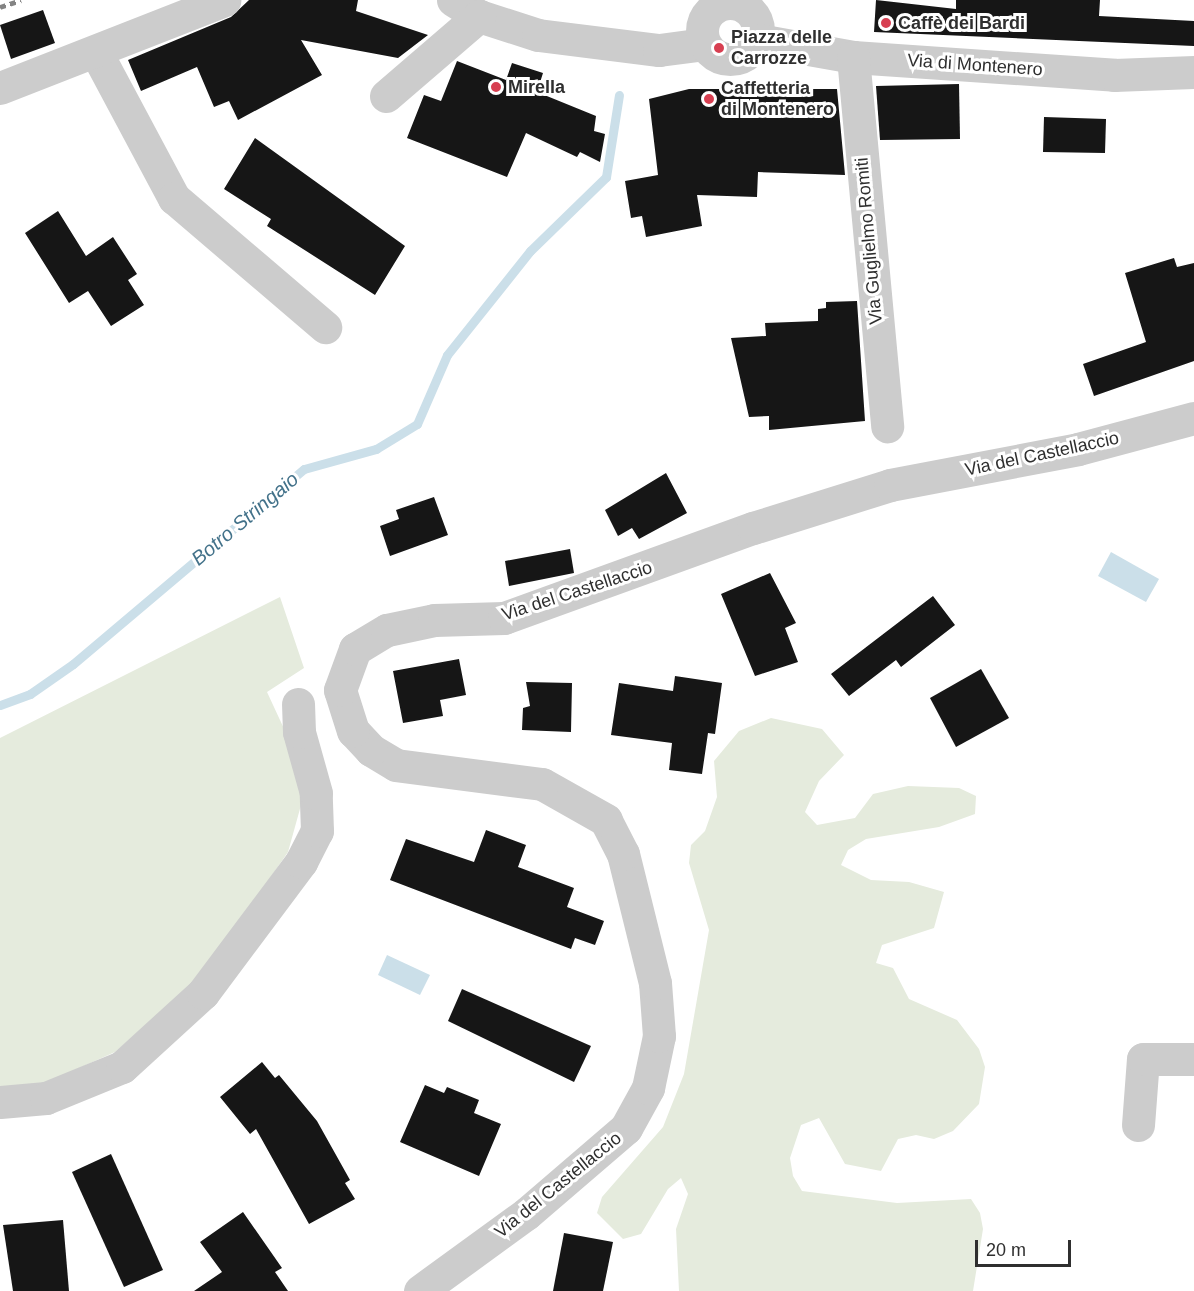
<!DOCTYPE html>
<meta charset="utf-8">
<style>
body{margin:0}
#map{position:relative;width:1194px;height:1291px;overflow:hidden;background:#fff;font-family:Arial,sans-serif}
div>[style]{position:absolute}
.green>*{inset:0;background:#e5ebdd}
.water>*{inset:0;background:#cbdfe9}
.stream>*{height:9px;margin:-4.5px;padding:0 4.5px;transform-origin:4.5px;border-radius:4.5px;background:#cbdfe9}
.building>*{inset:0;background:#161616}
.minor>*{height:33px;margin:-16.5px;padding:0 16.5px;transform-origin:16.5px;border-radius:16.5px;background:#ccc}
.minor>.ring{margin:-16.5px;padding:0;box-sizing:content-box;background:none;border:33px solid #ccc;border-radius:50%}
.rail>*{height:4.5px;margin-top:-2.25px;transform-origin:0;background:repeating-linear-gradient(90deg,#848484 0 6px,transparent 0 10.5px)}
.dots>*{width:16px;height:16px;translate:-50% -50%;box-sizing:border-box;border:3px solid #fff;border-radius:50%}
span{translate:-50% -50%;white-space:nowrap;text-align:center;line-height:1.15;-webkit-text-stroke:6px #fff;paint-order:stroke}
.poi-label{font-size:18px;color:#2f2f2f;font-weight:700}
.left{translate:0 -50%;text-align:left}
.street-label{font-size:18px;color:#2f2f2f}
.water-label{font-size:20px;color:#43728a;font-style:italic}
.scale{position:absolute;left:975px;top:1240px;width:96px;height:27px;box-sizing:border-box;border:3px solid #2f2f2f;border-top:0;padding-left:8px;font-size:18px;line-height:21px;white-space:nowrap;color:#2f2f2f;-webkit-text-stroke:4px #fff;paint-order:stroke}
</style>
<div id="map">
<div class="green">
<i style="clip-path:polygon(280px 597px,304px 668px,267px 692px,286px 733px,303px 798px,288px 852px,203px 975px,115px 1052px,41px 1085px,0 1089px,0 738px)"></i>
<i style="clip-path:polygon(771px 718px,822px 729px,844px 755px,819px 781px,805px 812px,817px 825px,855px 818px,873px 794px,908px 786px,959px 788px,976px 796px,975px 814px,939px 827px,866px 839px,848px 850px,841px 865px,871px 880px,909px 882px,944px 892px,934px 928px,882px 945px,876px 963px,893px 968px,909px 999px,957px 1020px,979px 1049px,985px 1067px,979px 1104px,953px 1131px,934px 1139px,916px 1135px,898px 1139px,881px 1171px,845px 1164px,819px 1118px,801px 1125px,790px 1158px,793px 1176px,802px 1191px,897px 1203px,971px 1199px,980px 1213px,983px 1229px,973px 1291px,679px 1291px,676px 1229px,688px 1194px,681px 1178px,668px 1189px,641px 1234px,623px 1239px,597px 1213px,602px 1197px,663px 1127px,684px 1074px,709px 930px,689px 863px,691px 845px,705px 831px,717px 797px,714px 761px,739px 731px)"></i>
</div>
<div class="water">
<i style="clip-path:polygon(1111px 552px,1159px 579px,1146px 602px,1098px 576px)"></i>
<i style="clip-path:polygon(387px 955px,430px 975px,420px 995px,378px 975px)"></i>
</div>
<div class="stream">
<i style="left:0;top:705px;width:32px;rotate:-20deg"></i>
<i style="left:30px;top:694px;width:52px;rotate:-34.9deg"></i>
<i style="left:73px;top:664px;width:302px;rotate:-40.2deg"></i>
<i style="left:304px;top:469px;width:75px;rotate:-15.5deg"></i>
<i style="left:376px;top:449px;width:48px;rotate:-31.4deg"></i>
<i style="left:417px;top:424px;width:75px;rotate:-66.5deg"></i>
<i style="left:447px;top:355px;width:133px;rotate:-51.4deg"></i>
<i style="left:530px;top:251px;width:106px;rotate:-44.2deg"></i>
<i style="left:606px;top:177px;width:83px;rotate:-81deg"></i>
</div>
<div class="building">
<i style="clip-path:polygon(249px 0,358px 0,356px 11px,428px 35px,398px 58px,301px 40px,322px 75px,238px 120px,229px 101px,214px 107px,197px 67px,141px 91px,128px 60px,231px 17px)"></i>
<i style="clip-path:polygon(876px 0,956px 9px,956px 0,1100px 0,1099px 16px,1194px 21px,1194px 46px,874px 32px)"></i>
<i style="clip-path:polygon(43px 10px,55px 43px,11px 59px,0 25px)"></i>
<i style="clip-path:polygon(457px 61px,506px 80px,512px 63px,543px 73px,537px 92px,596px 116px,594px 131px,605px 134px,600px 162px,580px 152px,577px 157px,526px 133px,507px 177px,407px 138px,424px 95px,441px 101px)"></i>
<i style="clip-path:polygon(959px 84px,960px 139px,880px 140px,876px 86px)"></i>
<i style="clip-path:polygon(689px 89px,837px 89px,845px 175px,758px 172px,757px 197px,697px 195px,702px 226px,646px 237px,642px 216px,631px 218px,625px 181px,658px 175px,649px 99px)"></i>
<i style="clip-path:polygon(1044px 117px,1106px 119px,1105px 153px,1043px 152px)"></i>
<i style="clip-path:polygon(255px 138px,405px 246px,375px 295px,267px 226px,271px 219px,224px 189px)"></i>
<i style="clip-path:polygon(58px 211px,86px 256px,113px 237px,137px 274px,128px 280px,144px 305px,111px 326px,88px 291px,69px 303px,25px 233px)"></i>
<i style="clip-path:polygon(1174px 258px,1177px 267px,1194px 263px,1194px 361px,1094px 396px,1083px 364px,1146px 342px,1125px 273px)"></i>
<i style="clip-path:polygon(857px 301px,865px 421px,769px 430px,769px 416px,749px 417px,731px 338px,766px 336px,765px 323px,818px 321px,818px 309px,826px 308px,826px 302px)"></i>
<i style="clip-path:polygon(666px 473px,687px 513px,639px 539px,632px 528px,618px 536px,605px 510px)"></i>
<i style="clip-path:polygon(434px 497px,448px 535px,390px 556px,380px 526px,399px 519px,396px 510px)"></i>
<i style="clip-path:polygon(570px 549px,574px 573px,509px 586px,505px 561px)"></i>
<i style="clip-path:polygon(770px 573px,796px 623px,785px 628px,798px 662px,755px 676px,721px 594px)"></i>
<i style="clip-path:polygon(933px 596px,955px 625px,901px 667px,896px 660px,849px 696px,831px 674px)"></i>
<i style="clip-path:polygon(459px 659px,466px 695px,440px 700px,443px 716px,403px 723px,393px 671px)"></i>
<i style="clip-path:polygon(981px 669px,1009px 718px,956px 747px,930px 698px)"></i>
<i style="clip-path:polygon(675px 676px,722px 683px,715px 734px,708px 733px,702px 774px,669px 770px,672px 743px,611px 735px,619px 683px,673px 691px)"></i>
<i style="clip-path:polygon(526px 682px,572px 683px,571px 732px,522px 730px,523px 708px,530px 706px)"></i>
<i style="clip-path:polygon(486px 830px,526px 845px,518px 867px,574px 888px,567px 907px,604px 921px,595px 945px,575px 938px,571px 949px,390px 880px,406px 839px,474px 862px)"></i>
<i style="clip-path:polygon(462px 989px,591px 1046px,574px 1082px,448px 1021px)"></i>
<i style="clip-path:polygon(262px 1062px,275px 1078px,279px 1075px,317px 1121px,350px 1180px,345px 1183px,355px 1199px,309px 1224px,256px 1129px,250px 1134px,220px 1097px)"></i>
<i style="clip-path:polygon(425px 1085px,444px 1093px,447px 1087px,479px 1100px,474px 1113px,501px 1124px,479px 1176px,400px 1142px)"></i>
<i style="clip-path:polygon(111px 1154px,163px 1270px,124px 1287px,72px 1172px)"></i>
<i style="clip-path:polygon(243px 1212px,282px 1268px,275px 1272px,288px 1291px,194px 1291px,222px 1272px,200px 1242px)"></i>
<i style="clip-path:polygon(63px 1220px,69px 1291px,13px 1291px,3px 1225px)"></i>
<i style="clip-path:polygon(564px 1233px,613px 1242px,603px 1291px,553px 1291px)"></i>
</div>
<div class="minor">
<i style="left:453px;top:0;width:31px;rotate:32deg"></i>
<i style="left:479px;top:16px;width:62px;rotate:17.9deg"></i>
<i style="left:538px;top:35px;width:122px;rotate:7.1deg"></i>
<i style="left:659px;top:50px;width:45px;rotate:-7.6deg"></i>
<i class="ring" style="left:702px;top:3px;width:23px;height:23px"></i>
<i style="left:758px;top:40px;width:97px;rotate:10.1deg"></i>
<i style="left:853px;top:57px;width:262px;rotate:3.9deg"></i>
<i style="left:1114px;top:75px;width:80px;rotate:-2.1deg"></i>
<i style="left:96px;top:52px;width:166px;rotate:61.9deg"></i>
<i style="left:174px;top:198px;width:199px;rotate:40.5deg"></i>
<i style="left:853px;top:57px;width:371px;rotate:84.7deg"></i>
<i style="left:0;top:88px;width:241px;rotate:-21.4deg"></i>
<i style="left:386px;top:96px;width:123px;rotate:-40.7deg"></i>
<i style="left:0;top:1102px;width:46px;rotate:-5deg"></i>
<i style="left:46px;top:1098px;width:82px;rotate:-22.2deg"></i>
<i style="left:122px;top:1067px;width:110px;rotate:-42.4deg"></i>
<i style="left:203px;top:993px;width:164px;rotate:-53.2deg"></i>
<i style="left:301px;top:862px;width:35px;rotate:-63deg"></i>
<i style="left:317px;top:831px;width:38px;rotate:-92deg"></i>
<i style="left:316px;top:793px;width:63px;rotate:-105.6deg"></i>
<i style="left:299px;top:732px;width:28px;rotate:-92deg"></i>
<i style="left:1138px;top:1125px;width:66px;rotate:-85.7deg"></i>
<i style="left:1143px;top:1059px;width:51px"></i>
<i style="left:420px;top:1291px;width:131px;rotate:-36deg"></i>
<i style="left:526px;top:1214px;width:132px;rotate:-40.7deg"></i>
<i style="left:626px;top:1128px;width:46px;rotate:-61.2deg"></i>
<i style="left:648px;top:1088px;width:53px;rotate:-78.1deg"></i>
<i style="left:659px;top:1036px;width:53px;rotate:-94.3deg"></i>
<i style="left:655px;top:983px;width:133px;rotate:-103.9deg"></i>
<i style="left:623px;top:854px;width:38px;rotate:-117deg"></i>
<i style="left:606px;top:820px;width:73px;rotate:-150.6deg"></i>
<i style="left:542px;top:784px;width:147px;rotate:-172.6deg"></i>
<i style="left:396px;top:765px;width:29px;rotate:-149deg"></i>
<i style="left:371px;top:750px;width:26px;rotate:-133deg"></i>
<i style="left:353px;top:731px;width:43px;rotate:-107.6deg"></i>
<i style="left:340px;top:690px;width:44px;rotate:-69.9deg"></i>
<i style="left:355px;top:649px;width:37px;rotate:-31deg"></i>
<i style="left:387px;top:630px;width:48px;rotate:-12deg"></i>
<i style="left:434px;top:620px;width:70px;rotate:-1.6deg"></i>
<i style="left:504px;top:618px;width:265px;rotate:-19.9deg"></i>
<i style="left:753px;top:528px;width:144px;rotate:-17.4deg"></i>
<i style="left:890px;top:485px;width:191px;rotate:-10.8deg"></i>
<i style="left:1078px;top:449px;width:120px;rotate:-15deg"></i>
</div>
<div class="rail">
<i style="left:0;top:7px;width:22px;rotate:-18deg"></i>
</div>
<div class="dots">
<i style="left:886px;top:23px;background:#d73f51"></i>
<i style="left:719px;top:48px;background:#d73f51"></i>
<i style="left:496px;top:87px;background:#d73f51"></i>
<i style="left:709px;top:99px;background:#d73f51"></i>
</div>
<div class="poi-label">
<span class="left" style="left:898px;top:23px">Caffè dei Bardi</span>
<span class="left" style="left:731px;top:48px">Piazza delle<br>Carrozze</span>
<span class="left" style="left:508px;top:87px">Mirella</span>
<span class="left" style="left:721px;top:99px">Caffetteria<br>di Montenero</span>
</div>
<div class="street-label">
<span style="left:975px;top:65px;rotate:4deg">Via di Montenero</span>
<span style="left:869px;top:241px;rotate:-95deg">Via Guglielmo Romiti</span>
<span style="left:1042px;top:454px;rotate:-12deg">Via del Castellaccio</span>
<span style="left:577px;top:591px;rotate:-18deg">Via del Castellaccio</span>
<span style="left:558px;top:1185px;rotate:-39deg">Via del Castellaccio</span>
</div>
<div class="water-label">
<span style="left:245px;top:519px;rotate:-40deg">Botro Stringaio</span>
</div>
<div class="scale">20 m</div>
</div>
